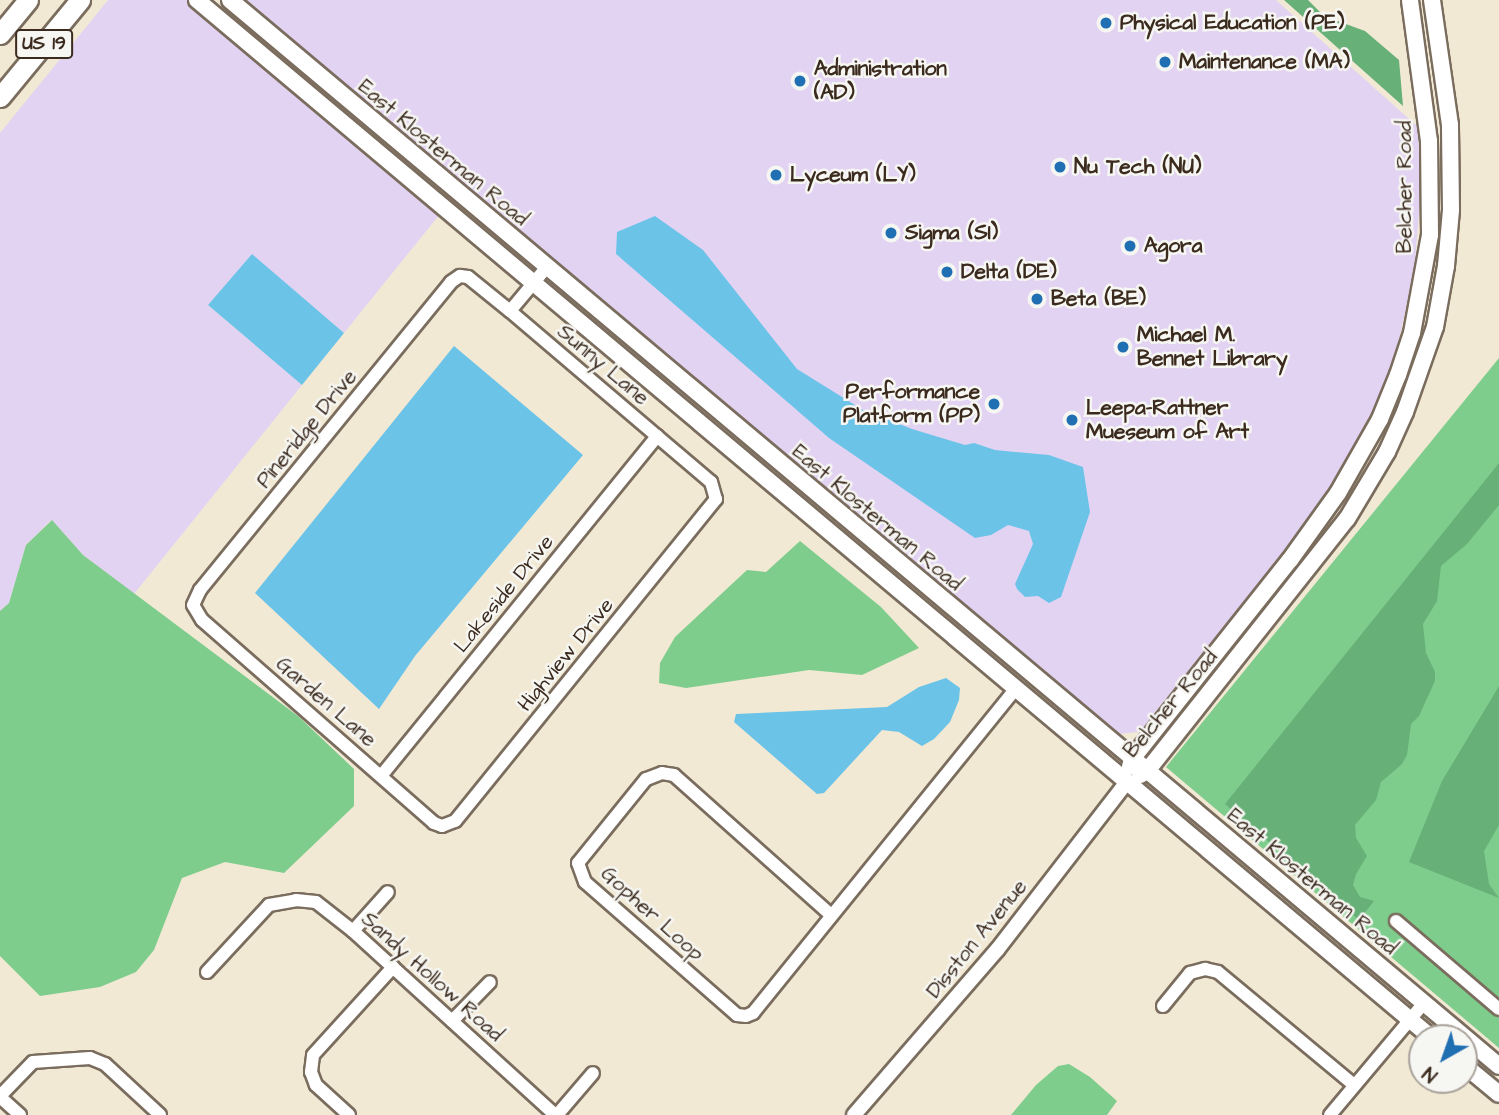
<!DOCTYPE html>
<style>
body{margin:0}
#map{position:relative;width:1499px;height:1115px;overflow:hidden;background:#f2e9d5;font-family:"Architects Daughter",sans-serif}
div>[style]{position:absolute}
.built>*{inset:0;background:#e3d3f3}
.green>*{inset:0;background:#7fcd8d}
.forest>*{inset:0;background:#67b078}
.water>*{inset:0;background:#6bc3e8}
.roads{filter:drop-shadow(2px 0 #7b6d5e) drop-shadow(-2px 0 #7b6d5e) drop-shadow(0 2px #7b6d5e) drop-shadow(0 -2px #7b6d5e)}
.minor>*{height:12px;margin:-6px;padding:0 6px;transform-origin:6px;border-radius:6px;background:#fff}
.tertiary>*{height:14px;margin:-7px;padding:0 7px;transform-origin:7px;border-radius:7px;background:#fff}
.secondary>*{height:16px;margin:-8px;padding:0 8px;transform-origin:8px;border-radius:8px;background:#fff}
.trunk>*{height:19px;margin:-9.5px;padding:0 9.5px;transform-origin:9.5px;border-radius:9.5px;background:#fff}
.dots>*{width:19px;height:19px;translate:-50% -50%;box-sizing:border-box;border:4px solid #f6f6f2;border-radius:50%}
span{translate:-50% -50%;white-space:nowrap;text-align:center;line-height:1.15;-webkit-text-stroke:5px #f6f6f2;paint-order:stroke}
.shield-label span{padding:2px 5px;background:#f6f6f2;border:2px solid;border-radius:5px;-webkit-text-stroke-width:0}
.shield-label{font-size:19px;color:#3b2a1e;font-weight:700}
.poi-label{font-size:21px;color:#3b2a1e;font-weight:700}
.left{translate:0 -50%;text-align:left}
.right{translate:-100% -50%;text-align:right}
.street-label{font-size:21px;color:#3b2a1e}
.north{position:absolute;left:1408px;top:1024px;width:70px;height:70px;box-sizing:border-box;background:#f6f6f2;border:2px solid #aba49d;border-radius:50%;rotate:220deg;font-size:19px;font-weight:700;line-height:28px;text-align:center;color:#3b2a1e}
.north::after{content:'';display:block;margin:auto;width:24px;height:32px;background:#1f6fb2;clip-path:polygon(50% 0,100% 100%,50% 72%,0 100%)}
</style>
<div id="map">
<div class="built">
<i style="clip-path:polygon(108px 0,187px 0,440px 214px,344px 333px,252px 255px,208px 305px,302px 385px,134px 594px,83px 555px,51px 520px,26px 545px,9px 603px,0 611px,0 133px)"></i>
<i style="clip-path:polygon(245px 0,1276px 0,1417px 126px,1422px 176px,1414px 273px,1396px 352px,1372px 413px,1340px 474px,1299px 532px,1146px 724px,1138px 732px,1119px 734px)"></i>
</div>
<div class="green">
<i style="clip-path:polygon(1499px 358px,1499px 1048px,1166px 767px)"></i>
<i style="clip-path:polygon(52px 520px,83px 555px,298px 716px,354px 769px,354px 806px,284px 873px,225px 862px,182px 878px,154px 950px,136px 972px,100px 987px,40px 996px,0 956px,0 611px,9px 603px,26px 545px)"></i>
<i style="clip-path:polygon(800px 541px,881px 607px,919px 648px,862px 675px,809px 670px,686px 688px,659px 683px,660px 663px,675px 637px,747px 570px,766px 572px)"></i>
<i style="clip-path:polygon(1069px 1064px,1090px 1077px,1117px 1101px,1107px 1115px,1011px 1115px,1036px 1085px,1058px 1066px)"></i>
</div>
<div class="forest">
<i style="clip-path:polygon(1284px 0,1308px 0,1324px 16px,1365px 31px,1399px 60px,1403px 106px)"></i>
<i style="clip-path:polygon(1499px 463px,1499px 505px,1467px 544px,1441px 566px,1437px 601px,1423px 624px,1426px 653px,1435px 672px,1435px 681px,1419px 716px,1411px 724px,1407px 755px,1402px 764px,1381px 782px,1376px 800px,1355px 825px,1356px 838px,1367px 856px,1356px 874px,1353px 885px,1360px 897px,1374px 901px,1359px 920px,1225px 804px)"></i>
<i style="clip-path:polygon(1499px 686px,1499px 825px,1484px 851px,1489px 884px,1499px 898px,1409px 862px,1442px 781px)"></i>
</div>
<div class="water">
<i style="clip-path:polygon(655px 216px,703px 250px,797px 369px,863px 410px,912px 429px,965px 445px,974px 443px,995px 450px,1049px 455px,1083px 467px,1090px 512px,1061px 597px,1049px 603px,1038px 596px,1025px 597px,1017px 589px,1015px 584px,1033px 544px,1029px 531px,1008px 525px,991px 535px,975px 538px,829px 438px,616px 254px,617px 232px)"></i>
<i style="clip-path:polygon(252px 254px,344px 333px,302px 385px,208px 305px)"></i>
<i style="clip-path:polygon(454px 346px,583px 455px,415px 656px,379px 709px,255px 593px)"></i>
<i style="clip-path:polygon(946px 678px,960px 688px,959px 700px,950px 722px,934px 739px,922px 746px,899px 732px,882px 730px,824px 793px,817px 794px,734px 722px,736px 714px,887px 707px,919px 687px)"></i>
</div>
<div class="roads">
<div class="minor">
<i style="left:460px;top:276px;width:8px;rotate:7deg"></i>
<i style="left:468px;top:277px;width:54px;rotate:39deg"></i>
<i style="left:510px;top:311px;width:264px;rotate:40.4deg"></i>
<i style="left:711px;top:482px;width:18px;rotate:74deg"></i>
<i style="left:716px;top:499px;width:414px;rotate:129deg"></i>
<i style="left:455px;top:821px;width:14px;rotate:159deg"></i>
<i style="left:442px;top:826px;width:9px;rotate:-159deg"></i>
<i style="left:434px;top:823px;width:308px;rotate:-138.8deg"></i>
<i style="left:202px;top:620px;width:17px;rotate:-121deg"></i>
<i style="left:193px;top:605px;width:17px;rotate:-65deg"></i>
<i style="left:200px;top:590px;width:397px;rotate:-50.8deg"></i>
<i style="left:451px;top:282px;width:11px;rotate:-34deg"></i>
<i style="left:510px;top:311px;width:56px;rotate:-50.1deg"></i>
<i style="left:381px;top:776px;width:438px;rotate:-50.9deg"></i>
<i style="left:831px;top:915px;width:210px;rotate:-138.3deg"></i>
<i style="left:674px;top:775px;width:12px;rotate:-171deg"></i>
<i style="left:662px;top:773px;width:17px;rotate:159deg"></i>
<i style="left:646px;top:779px;width:108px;rotate:129deg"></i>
<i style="left:578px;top:863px;width:20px;rotate:70deg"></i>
<i style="left:585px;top:882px;width:202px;rotate:41.2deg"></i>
<i style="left:737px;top:1015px;width:9px;rotate:6deg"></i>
<i style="left:746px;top:1016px;width:8px;rotate:-23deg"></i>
<i style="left:753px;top:1013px;width:416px;rotate:-51deg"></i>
<i style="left:1396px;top:921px;width:135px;rotate:40.5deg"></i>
<i style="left:353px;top:931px;width:52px;rotate:-48.1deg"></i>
<i style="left:207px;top:972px;width:91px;rotate:-47.2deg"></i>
<i style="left:269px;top:905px;width:27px;rotate:-10deg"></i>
<i style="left:296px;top:900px;width:20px;rotate:6deg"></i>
<i style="left:316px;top:902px;width:47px;rotate:38.1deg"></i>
<i style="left:353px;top:931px;width:273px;rotate:42.3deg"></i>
<i style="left:1163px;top:1006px;width:43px;rotate:-50.7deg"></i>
<i style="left:1190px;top:973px;width:16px;rotate:-15deg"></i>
<i style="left:1205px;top:969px;width:13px;rotate:13deg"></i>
<i style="left:1218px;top:972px;width:177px;rotate:39.7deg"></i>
<i style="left:452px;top:1021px;width:54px;rotate:-45.7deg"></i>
<i style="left:0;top:1096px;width:47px;rotate:-45.9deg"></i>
<i style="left:33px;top:1062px;width:57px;rotate:-4deg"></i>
<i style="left:90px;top:1058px;width:16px;rotate:22deg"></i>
<i style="left:105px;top:1064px;width:75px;rotate:42.8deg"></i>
<i style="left:0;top:1097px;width:27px;rotate:42deg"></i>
<i style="left:349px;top:1115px;width:45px;rotate:-137.7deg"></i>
<i style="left:316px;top:1085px;width:14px;rotate:-111deg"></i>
<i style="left:311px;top:1072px;width:17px;rotate:-83deg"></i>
<i style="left:313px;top:1055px;width:119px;rotate:-47.7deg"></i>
<i style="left:557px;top:1115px;width:55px;rotate:-49.4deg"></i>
<i style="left:1330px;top:1115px;width:146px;rotate:-50deg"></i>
</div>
<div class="tertiary">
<i style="left:854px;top:1115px;width:218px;rotate:-49.1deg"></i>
<i style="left:997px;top:950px;width:211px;rotate:-52.3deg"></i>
</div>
<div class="secondary">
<i style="left:197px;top:0;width:1613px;rotate:40.05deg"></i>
<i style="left:230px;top:0;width:1657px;rotate:40.03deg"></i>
<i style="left:1130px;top:767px;width:8px;rotate:-76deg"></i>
<i style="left:1132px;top:759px;width:254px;rotate:-51.6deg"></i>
<i style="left:1290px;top:560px;width:82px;rotate:-54.4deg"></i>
<i style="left:1338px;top:493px;width:85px;rotate:-60.4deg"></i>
<i style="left:1380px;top:419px;width:48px;rotate:-67.8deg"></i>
<i style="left:1398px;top:375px;width:44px;rotate:-71.6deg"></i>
<i style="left:1412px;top:333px;width:100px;rotate:-79.6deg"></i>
<i style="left:1430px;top:235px;width:94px;rotate:-90.6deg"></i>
<i style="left:1429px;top:141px;width:142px;rotate:-97.7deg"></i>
<i style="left:1140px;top:775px;width:8px;rotate:-30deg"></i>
<i style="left:1147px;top:771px;width:322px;rotate:-51.6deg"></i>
<i style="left:1347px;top:519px;width:78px;rotate:-59.2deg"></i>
<i style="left:1387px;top:452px;width:44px;rotate:-65.8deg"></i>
<i style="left:1405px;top:412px;width:90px;rotate:-70.6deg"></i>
<i style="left:1435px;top:327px;width:62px;rotate:-79.8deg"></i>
<i style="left:1446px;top:266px;width:56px;rotate:-84.9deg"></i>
<i style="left:1451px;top:210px;width:85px;rotate:-90.7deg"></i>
<i style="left:1450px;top:125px;width:126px;rotate:-98.2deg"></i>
<i style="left:1464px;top:1065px;width:45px;rotate:39.6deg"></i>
</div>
<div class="trunk">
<i style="left:0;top:34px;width:44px;rotate:-50.5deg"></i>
<i style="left:0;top:97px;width:126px;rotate:-50.5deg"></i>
</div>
</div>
<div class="dots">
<i style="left:1106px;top:23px;background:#1f6fb2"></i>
<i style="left:1165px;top:62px;background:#1f6fb2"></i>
<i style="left:800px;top:81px;background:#1f6fb2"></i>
<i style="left:1060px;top:167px;background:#1f6fb2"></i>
<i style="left:776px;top:175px;background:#1f6fb2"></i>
<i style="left:891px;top:233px;background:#1f6fb2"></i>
<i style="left:1130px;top:246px;background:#1f6fb2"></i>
<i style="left:947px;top:272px;background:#1f6fb2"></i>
<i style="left:1037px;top:299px;background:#1f6fb2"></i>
<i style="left:1123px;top:347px;background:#1f6fb2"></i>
<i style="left:994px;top:404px;background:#1f6fb2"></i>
<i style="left:1072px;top:420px;background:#1f6fb2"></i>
</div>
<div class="shield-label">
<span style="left:44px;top:44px">US 19</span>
</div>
<div class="poi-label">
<span class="left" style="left:1120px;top:23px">Physical Education (PE)</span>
<span class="left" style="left:1179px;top:62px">Maintenance (MA)</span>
<span class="left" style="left:814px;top:81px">Administration<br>(AD)</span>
<span class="left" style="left:1074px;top:167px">Nu Tech (NU)</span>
<span class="left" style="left:790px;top:175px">Lyceum (LY)</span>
<span class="left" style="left:905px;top:233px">Sigma (SI)</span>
<span class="left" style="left:1144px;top:246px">Agora</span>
<span class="left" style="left:961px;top:272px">Delta (DE)</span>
<span class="left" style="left:1051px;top:299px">Beta (BE)</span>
<span class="left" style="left:1137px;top:347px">Michael M.<br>Bennet Library</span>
<span class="right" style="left:980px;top:404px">Performance<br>Platform (PP)</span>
<span class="left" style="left:1086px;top:420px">Leepa-Rattner<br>Mueseum of Art</span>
</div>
<div class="street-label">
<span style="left:443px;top:153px;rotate:40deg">East Klosterman Road</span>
<span style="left:1405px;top:187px;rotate:-90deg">Belcher Road</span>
<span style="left:603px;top:365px;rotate:40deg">Sunny Lane</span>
<span style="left:307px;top:429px;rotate:-51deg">Pineridge Drive</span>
<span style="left:877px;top:518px;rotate:40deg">East Klosterman Road</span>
<span style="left:504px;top:594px;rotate:-51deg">Lakeside Drive</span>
<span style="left:566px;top:655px;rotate:-51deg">Highview Drive</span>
<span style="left:326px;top:702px;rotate:41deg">Garden Lane</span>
<span style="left:1171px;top:704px;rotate:-50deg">Belcher Road</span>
<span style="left:1312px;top:882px;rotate:40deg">East Klosterman Road</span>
<span style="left:652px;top:914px;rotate:42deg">Gopher Loop</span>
<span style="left:977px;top:939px;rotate:-51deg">Disston Avenue</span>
<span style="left:432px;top:977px;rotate:42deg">Sandy Hollow Road</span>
</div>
<div class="north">N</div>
</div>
